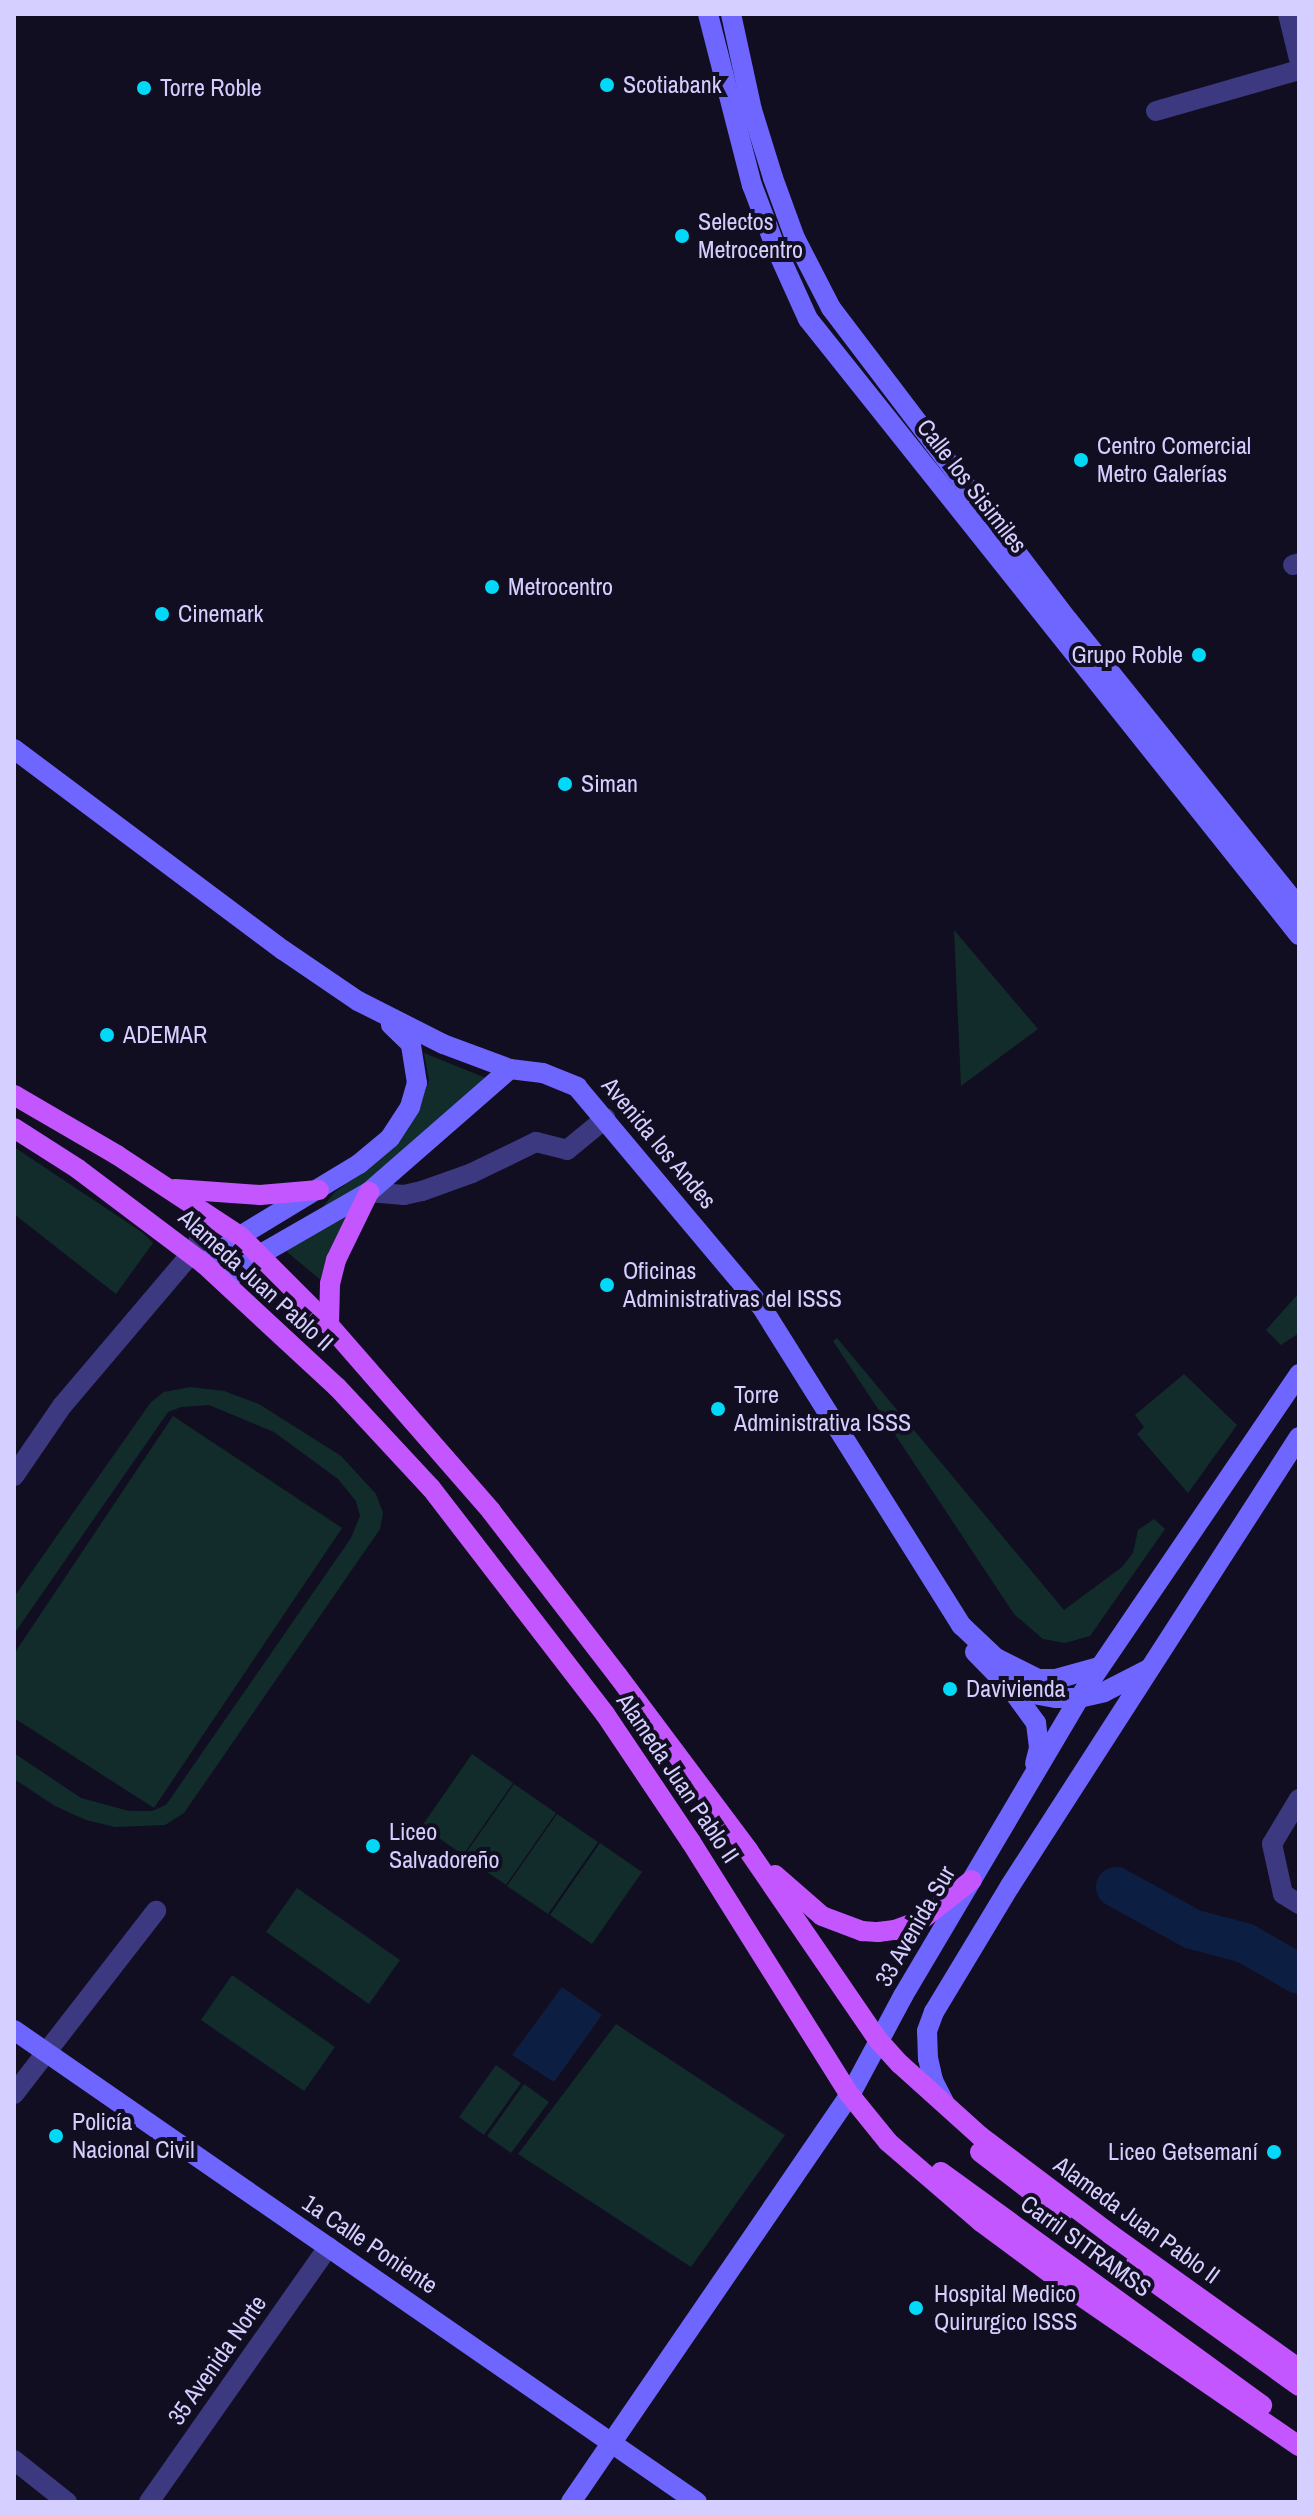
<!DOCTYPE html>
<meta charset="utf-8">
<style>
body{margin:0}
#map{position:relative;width:1313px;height:2516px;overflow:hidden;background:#120e22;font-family:"Archivo Narrow",sans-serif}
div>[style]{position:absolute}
.green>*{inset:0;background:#112c2b}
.water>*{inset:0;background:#0c1f43}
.river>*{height:40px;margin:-20px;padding:0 20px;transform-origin:20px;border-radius:20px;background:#0c1f43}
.street>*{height:20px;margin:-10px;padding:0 10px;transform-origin:10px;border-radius:10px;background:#3d3981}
.secondary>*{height:20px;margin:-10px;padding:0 10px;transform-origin:10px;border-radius:10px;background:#6e66fe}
.primary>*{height:20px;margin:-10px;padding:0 10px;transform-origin:10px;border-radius:10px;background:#c356fe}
.dots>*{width:22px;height:22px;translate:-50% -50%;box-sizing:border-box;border:4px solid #120e22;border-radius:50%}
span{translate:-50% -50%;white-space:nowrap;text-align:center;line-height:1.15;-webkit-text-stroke:8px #120e22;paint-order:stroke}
.poi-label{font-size:24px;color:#d5cfff}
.left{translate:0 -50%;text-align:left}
.right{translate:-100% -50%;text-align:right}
.street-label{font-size:24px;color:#d5cfff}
.frame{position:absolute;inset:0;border:16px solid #d5cfff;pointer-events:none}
</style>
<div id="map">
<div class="green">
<i style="clip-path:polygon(954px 930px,1038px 1029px,961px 1086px)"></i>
<i style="clip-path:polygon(424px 1053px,486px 1078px,368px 1186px,322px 1208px,334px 1193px,387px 1152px,420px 1104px,429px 1080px)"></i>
<i style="clip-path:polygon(14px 1147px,143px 1233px,153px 1243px,116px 1294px,14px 1214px)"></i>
<i style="clip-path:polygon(360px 1207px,322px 1281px,287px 1252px,285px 1246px)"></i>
<i style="clip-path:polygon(1299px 1293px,1299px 1333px,1281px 1345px,1266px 1330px)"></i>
<i style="clip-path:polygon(837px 1338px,1064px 1610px,1122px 1567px,1133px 1553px,1138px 1530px,1154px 1519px,1165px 1529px,1090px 1636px,1065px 1643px,1043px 1639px,1014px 1614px,833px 1341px)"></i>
<i style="clip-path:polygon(1184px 1374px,1237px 1425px,1188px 1493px,1137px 1434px,1144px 1427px,1135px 1415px)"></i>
<i style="clip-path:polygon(190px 1387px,224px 1391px,259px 1404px,341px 1456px,376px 1494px,383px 1513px,380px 1529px,184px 1813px,165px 1825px,115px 1827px,86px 1820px,55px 1806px,14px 1779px,14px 1753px,81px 1798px,129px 1811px,152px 1811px,166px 1805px,351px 1538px,360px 1516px,356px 1501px,338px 1479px,274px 1432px,209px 1405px,181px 1407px,168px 1412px,14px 1634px,14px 1597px,151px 1402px,164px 1392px)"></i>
<i style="clip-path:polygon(173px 1416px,342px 1528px,154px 1808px,14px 1718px,14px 1654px)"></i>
<i style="clip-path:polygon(472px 1754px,513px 1783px,463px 1855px,422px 1826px)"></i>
<i style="clip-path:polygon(514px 1784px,556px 1813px,506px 1885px,464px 1856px)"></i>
<i style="clip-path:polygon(557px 1814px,598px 1842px,548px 1914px,507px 1886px)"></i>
<i style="clip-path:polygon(600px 1843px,642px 1872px,592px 1944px,550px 1915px)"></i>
<i style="clip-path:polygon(297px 1888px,400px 1960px,369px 2004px,266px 1932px)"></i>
<i style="clip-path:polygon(232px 1975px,335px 2047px,304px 2091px,201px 2020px)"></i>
<i style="clip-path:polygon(616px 2024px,785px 2135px,691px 2267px,518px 2154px)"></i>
<i style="clip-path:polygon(496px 2065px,521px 2083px,484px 2135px,459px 2117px)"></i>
<i style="clip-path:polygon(524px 2084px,549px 2102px,511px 2153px,487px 2136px)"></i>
</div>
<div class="water">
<i style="clip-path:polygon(562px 1987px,602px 2015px,554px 2082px,512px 2055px)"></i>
</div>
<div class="river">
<i style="left:1116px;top:1887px;width:87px;rotate:28.9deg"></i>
<i style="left:1192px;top:1929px;width:55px;rotate:14.8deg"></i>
<i style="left:1245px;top:1943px;width:62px;rotate:29.9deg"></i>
</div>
<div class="street">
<i style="left:1288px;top:14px;width:46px;rotate:76.3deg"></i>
<i style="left:1156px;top:111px;width:149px;rotate:-16deg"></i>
<i style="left:1293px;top:565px;width:6px;rotate:-18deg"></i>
<i style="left:369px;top:1192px;width:35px;rotate:5deg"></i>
<i style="left:404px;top:1195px;width:18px;rotate:-13deg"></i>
<i style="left:422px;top:1191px;width:53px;rotate:-19.8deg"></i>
<i style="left:472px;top:1173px;width:71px;rotate:-25.8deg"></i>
<i style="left:536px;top:1142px;width:32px;rotate:14deg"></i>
<i style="left:567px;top:1150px;width:50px;rotate:-39.4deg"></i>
<i style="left:14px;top:1476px;width:85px;rotate:-55.6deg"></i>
<i style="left:62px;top:1406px;width:209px;rotate:-49.7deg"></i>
<i style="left:197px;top:1247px;width:25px;rotate:-76deg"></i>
<i style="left:203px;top:1223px;width:21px;rotate:-118deg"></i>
<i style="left:1299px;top:1799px;width:52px;rotate:121deg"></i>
<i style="left:1272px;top:1844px;width:51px;rotate:77.6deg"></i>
<i style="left:1283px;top:1894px;width:19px;rotate:32deg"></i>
<i style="left:14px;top:2094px;width:232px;rotate:-52.2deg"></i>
<i style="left:14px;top:2460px;width:68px;rotate:38.4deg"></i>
<i style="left:149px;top:2502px;width:312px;rotate:-54.9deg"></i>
</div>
<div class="secondary">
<i style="left:708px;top:14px;width:177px;rotate:75.6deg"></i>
<i style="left:752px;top:185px;width:65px;rotate:69.3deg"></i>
<i style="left:775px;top:246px;width:80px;rotate:65.7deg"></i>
<i style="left:808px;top:319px;width:788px;rotate:51.44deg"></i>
<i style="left:731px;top:14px;width:98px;rotate:77.7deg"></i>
<i style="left:752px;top:110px;width:71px;rotate:72.8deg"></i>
<i style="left:773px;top:178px;width:64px;rotate:69.9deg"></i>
<i style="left:795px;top:238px;width:79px;rotate:62.8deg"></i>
<i style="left:831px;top:308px;width:392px;rotate:52.8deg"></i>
<i style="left:1068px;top:620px;width:368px;rotate:51.2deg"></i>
<i style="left:14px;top:749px;width:336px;rotate:36.8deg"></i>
<i style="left:283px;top:950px;width:91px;rotate:34.2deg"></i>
<i style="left:358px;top:1001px;width:95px;rotate:26.8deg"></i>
<i style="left:443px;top:1044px;width:72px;rotate:20.5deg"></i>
<i style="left:510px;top:1069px;width:33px;rotate:7deg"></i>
<i style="left:543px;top:1073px;width:37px;rotate:22deg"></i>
<i style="left:577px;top:1087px;width:286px;rotate:50deg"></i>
<i style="left:761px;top:1306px;width:377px;rotate:57.9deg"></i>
<i style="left:961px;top:1625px;width:48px;rotate:43.3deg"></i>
<i style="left:996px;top:1658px;width:47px;rotate:26.6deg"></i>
<i style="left:1038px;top:1679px;width:18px"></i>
<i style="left:1056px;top:1679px;width:45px;rotate:-15.6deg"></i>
<i style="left:204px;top:1264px;width:46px;rotate:-37.9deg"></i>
<i style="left:240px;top:1236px;width:139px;rotate:-31.2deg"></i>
<i style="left:359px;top:1164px;width:40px;rotate:-40deg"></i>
<i style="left:390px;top:1138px;width:37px;rotate:-57deg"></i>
<i style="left:410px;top:1107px;width:25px;rotate:-74deg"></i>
<i style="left:417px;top:1083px;width:39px;rotate:-99deg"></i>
<i style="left:411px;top:1044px;width:28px;rotate:-136deg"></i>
<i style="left:224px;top:1282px;width:46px;rotate:-37.1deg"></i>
<i style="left:261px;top:1254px;width:125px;rotate:-29.9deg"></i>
<i style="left:369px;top:1192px;width:187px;rotate:-41.1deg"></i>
<i style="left:975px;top:1652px;width:53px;rotate:45.8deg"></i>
<i style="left:1012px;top:1690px;width:41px;rotate:54deg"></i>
<i style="left:1036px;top:1723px;width:25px;rotate:83deg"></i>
<i style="left:1039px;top:1748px;width:16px;rotate:104deg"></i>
<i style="left:1012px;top:1690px;width:44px;rotate:10.5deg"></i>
<i style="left:1055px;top:1698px;width:24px"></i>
<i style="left:1079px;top:1698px;width:26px;rotate:-13deg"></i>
<i style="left:1104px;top:1692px;width:51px;rotate:-27.1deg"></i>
<i style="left:14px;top:2030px;width:830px;rotate:34.65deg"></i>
<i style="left:944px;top:2102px;width:25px;rotate:-117deg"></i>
<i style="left:933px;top:2080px;width:22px;rotate:-103deg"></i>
<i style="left:928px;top:2059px;width:28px;rotate:-92deg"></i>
<i style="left:927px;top:2031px;width:20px;rotate:-70deg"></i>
<i style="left:934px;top:2012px;width:147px;rotate:-58.9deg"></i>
<i style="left:1010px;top:1886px;width:534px;rotate:-57.23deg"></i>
<i style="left:571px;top:2502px;width:493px;rotate:-55.6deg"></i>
<i style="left:850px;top:2095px;width:112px;rotate:-61.8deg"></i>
<i style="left:903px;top:1996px;width:346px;rotate:-59.4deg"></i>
<i style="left:1079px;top:1698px;width:392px;rotate:-55.8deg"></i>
</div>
<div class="primary">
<i style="left:14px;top:1095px;width:119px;rotate:30.2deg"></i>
<i style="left:117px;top:1155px;width:147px;rotate:33.4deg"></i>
<i style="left:240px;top:1236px;width:126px;rotate:45deg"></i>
<i style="left:329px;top:1325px;width:247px;rotate:48.9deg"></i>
<i style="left:491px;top:1511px;width:208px;rotate:52.4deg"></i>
<i style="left:618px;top:1676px;width:217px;rotate:53.2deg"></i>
<i style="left:748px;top:1850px;width:232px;rotate:55.6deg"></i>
<i style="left:879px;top:2041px;width:31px;rotate:48deg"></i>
<i style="left:900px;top:2064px;width:108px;rotate:42deg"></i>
<i style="left:980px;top:2136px;width:163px;rotate:37deg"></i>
<i style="left:1110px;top:2234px;width:232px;rotate:35.5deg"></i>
<i style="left:14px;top:1128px;width:76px;rotate:32.6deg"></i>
<i style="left:78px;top:1169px;width:158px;rotate:37deg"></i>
<i style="left:204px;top:1264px;width:181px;rotate:42.8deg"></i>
<i style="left:337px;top:1387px;width:138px;rotate:47.1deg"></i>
<i style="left:431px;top:1488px;width:285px;rotate:52.4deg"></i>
<i style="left:605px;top:1714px;width:154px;rotate:56.1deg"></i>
<i style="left:691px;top:1842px;width:299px;rotate:57.9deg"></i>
<i style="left:850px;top:2095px;width:60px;rotate:51deg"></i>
<i style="left:888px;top:2142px;width:123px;rotate:40.7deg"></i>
<i style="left:981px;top:2222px;width:129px;rotate:36.5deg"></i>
<i style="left:1085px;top:2299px;width:260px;rotate:34.5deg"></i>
<i style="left:175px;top:1189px;width:85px;rotate:4deg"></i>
<i style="left:260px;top:1195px;width:59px;rotate:-4.8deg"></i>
<i style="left:329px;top:1325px;width:41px;rotate:-88.6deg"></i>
<i style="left:330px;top:1284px;width:25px;rotate:-76deg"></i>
<i style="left:336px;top:1260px;width:76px;rotate:-64.1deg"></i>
<i style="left:775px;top:1875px;width:62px;rotate:41.1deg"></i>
<i style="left:822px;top:1916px;width:43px;rotate:20.6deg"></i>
<i style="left:862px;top:1931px;width:16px;rotate:4deg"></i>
<i style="left:878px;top:1932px;width:17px;rotate:-7deg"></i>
<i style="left:895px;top:1930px;width:27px;rotate:-20deg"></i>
<i style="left:920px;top:1921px;width:66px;rotate:-38.3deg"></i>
<i style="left:980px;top:2152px;width:103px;rotate:37.5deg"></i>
<i style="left:941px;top:2172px;width:397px;rotate:36deg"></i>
<i style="left:1133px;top:2267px;width:204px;rotate:35.6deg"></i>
</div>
<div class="dots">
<i style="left:607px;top:85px;background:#02d9f8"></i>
<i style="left:144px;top:88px;background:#02d9f8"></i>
<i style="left:682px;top:236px;background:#02d9f8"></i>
<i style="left:1081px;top:460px;background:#02d9f8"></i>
<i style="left:492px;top:587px;background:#02d9f8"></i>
<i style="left:162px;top:614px;background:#02d9f8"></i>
<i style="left:1199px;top:655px;background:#02d9f8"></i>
<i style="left:565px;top:784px;background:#02d9f8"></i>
<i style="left:107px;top:1035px;background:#02d9f8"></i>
<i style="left:607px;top:1285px;background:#02d9f8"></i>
<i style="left:718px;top:1409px;background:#02d9f8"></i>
<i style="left:950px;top:1689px;background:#02d9f8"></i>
<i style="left:373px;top:1846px;background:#02d9f8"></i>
<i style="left:56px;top:2136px;background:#02d9f8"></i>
<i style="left:1274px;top:2152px;background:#02d9f8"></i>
<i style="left:916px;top:2308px;background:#02d9f8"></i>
</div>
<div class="poi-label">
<span class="left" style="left:623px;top:85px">Scotiabank</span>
<span class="left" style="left:160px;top:88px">Torre Roble</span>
<span class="left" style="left:698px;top:236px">Selectos<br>Metrocentro</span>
<span class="left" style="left:1097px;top:460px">Centro Comercial<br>Metro Galerías</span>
<span class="left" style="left:508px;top:587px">Metrocentro</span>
<span class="left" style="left:178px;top:614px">Cinemark</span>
<span class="right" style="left:1183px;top:655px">Grupo Roble</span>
<span class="left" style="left:581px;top:784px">Siman</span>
<span class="left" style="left:123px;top:1035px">ADEMAR</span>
<span class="left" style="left:623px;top:1285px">Oficinas<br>Administrativas del ISSS</span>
<span class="left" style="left:734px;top:1409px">Torre<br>Administrativa ISSS</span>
<span class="left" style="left:966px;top:1689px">Davivienda</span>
<span class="left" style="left:389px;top:1846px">Liceo<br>Salvadoreño</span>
<span class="left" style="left:72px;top:2136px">Policía<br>Nacional Civil</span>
<span class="right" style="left:1258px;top:2152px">Liceo Getsemaní</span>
<span class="left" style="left:934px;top:2308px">Hospital Medico<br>Quirurgico ISSS</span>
</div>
<div class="street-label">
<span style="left:972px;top:486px;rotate:52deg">Calle los Sisimiles</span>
<span style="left:659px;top:1143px;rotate:50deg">Avenida los Andes</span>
<span style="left:256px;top:1280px;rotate:42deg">Alameda Juan Pablo II</span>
<span style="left:678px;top:1778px;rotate:56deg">Alameda Juan Pablo II</span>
<span style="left:915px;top:1926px;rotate:-60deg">33 Avenida Sur</span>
<span style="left:1137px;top:2220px;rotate:36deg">Alameda Juan Pablo II</span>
<span style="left:370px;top:2244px;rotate:34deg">1a Calle Poniente</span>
<span style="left:1086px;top:2246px;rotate:36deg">Carril SITRAMSS</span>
<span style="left:217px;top:2360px;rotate:-55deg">35 Avenida Norte</span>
</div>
<div class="frame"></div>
</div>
